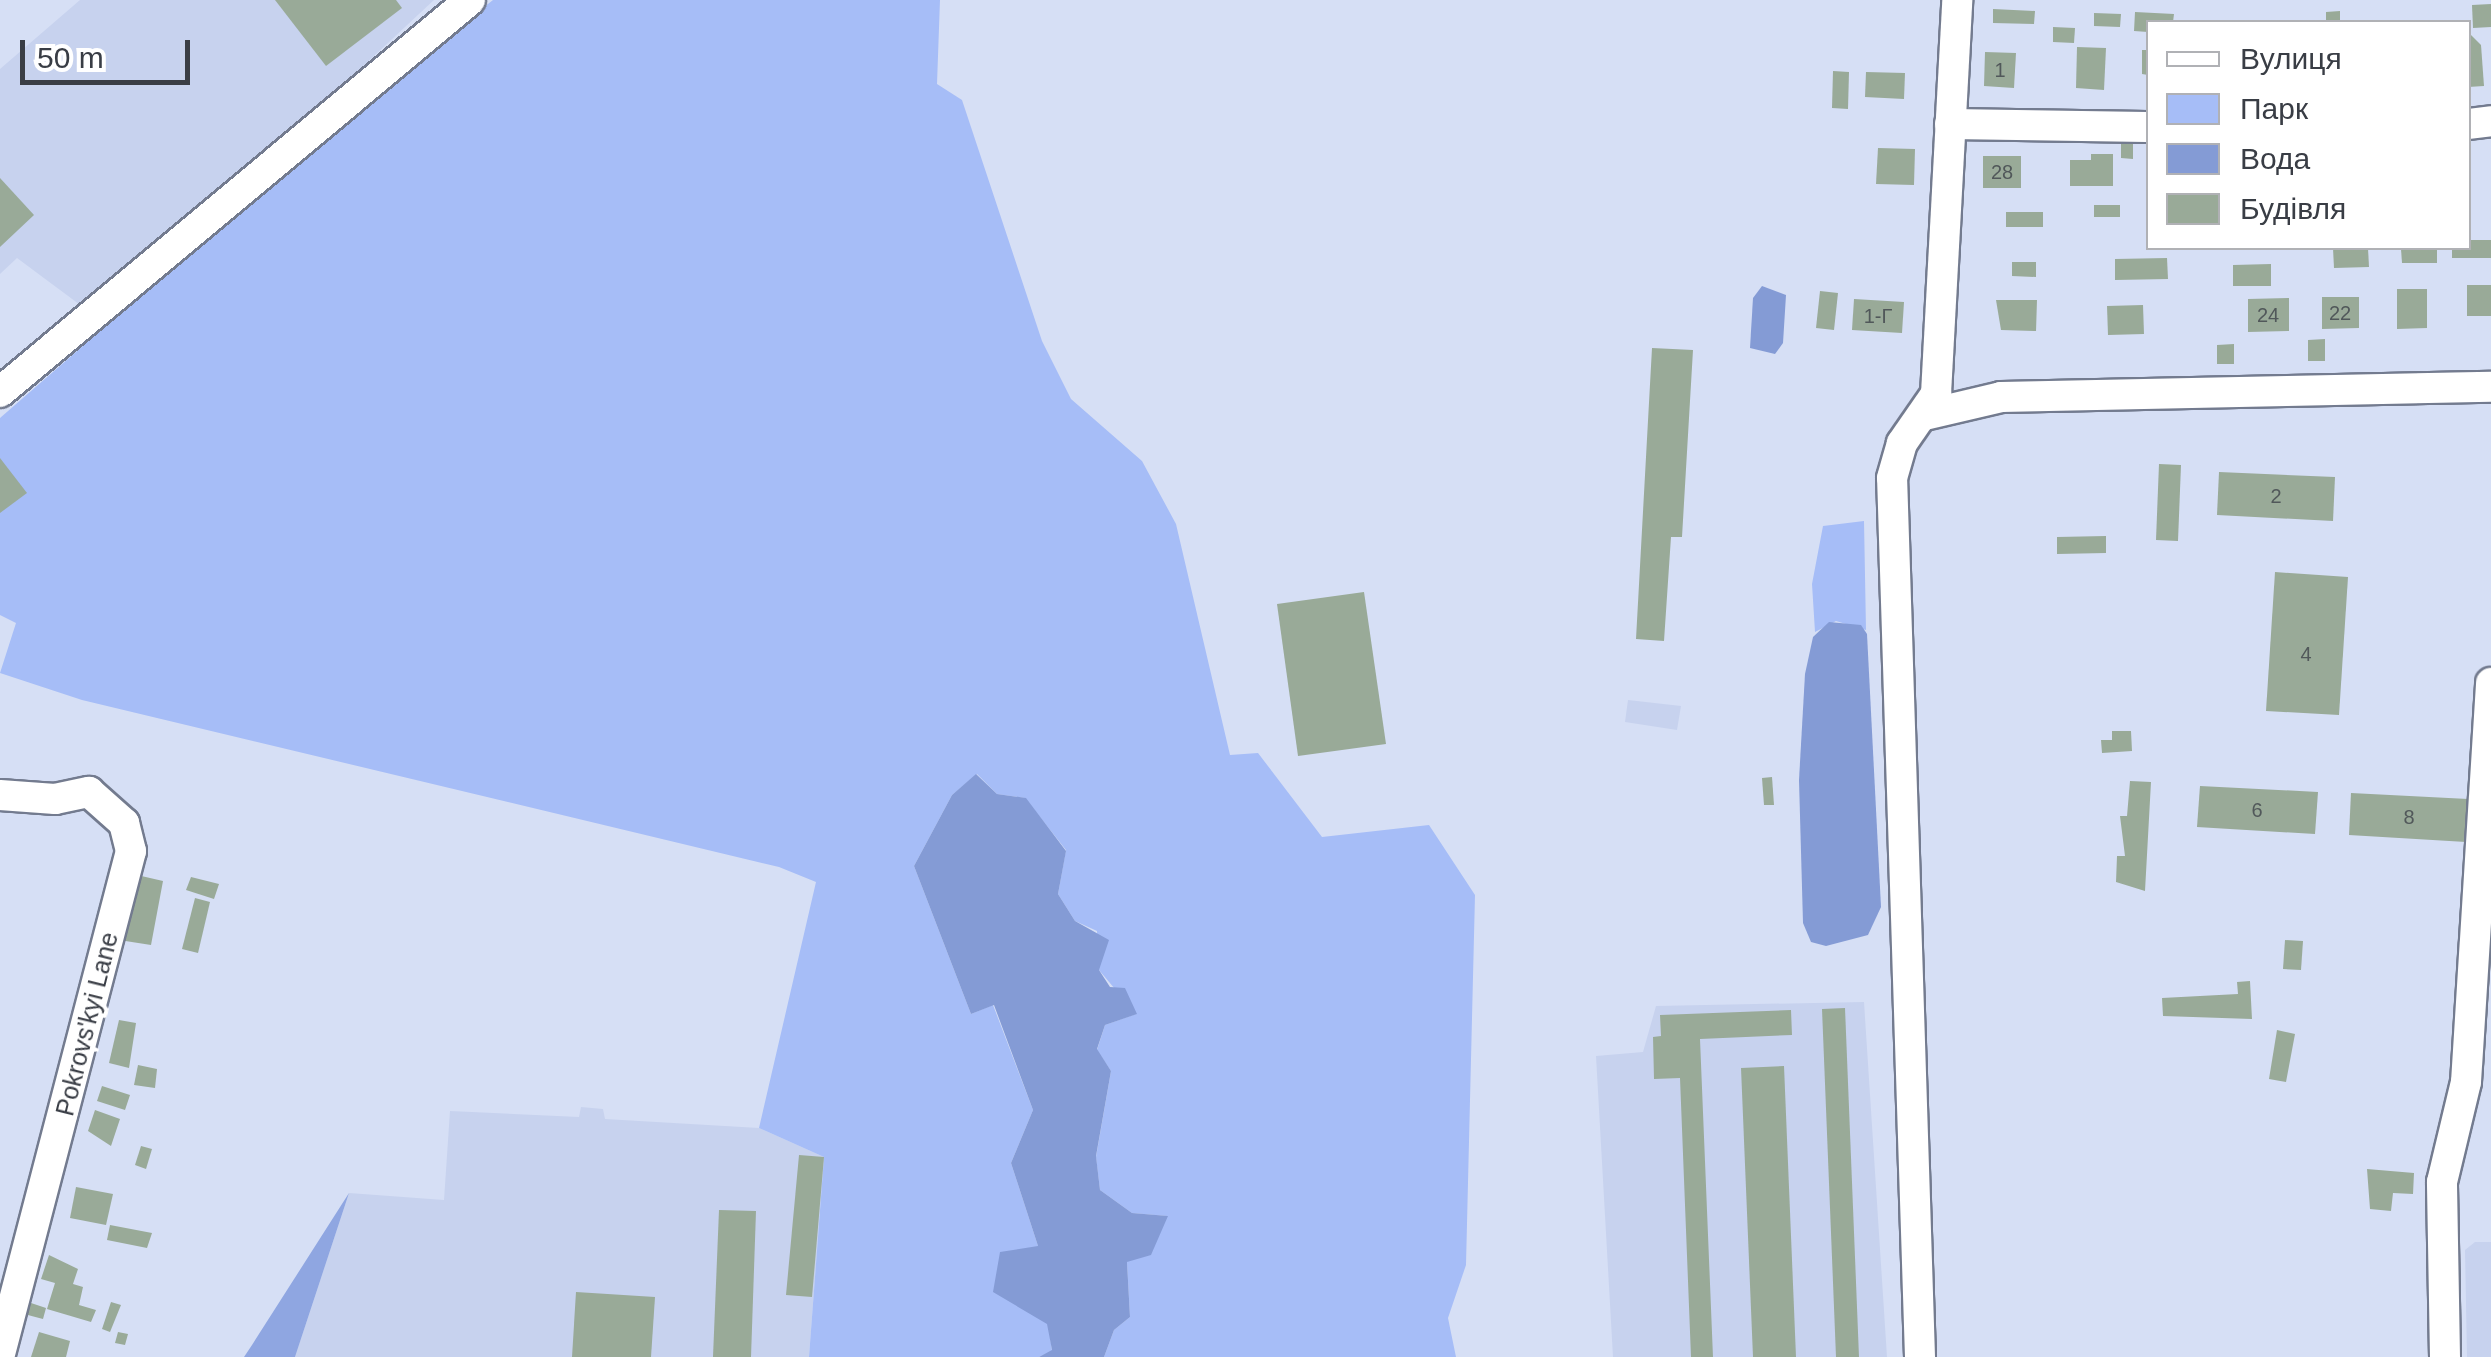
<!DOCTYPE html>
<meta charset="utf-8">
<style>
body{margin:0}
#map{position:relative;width:2491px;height:1357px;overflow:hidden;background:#d6dff5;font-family:Arial,sans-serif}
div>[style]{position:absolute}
.built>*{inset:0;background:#c7d2ee}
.green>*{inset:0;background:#a6bdf7}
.forest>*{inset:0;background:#8fa6e1}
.water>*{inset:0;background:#849bd5}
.building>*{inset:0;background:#99aa98}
.roads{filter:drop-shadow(2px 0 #737b8f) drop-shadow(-2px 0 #737b8f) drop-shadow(0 2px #737b8f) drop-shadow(0 -2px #737b8f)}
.minor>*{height:30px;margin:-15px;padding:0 15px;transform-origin:15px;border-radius:15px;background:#fff}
span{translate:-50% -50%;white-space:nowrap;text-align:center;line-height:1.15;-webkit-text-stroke:8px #fff;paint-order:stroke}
.number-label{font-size:20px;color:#51585a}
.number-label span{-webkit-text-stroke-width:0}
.street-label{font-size:25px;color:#393d45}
.legend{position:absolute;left:2146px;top:20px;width:325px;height:230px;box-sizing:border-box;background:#fff;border:2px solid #b0b1b5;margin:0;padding:12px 18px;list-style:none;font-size:30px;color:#393d45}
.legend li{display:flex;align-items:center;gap:20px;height:50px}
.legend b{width:50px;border:2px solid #b0b1b5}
.scale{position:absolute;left:20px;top:40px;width:170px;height:45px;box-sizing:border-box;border:5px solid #393d45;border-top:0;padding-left:12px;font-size:30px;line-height:35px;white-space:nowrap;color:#393d45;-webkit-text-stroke:8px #fff;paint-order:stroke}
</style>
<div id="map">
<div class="built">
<i style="clip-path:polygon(80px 0,434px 0,95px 316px,17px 258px,0 274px,0 69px)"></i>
<i style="clip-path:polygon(1628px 700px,1681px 706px,1677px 730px,1625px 722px)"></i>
<i style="clip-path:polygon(1864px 1002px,1887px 1357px,1613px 1357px,1596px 1056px,1643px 1052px,1656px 1006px)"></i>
<i style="clip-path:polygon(581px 1107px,603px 1109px,605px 1119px,759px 1128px,824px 1157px,809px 1357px,295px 1357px,349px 1193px,444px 1200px,450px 1111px,579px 1117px)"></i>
<i style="clip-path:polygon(2475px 1242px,2491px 1242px,2491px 1357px,2467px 1357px,2465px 1250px)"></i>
</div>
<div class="green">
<i style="clip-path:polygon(493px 0,940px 0,937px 84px,962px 100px,1042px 341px,1071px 399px,1142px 461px,1176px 524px,1230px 755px,1258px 753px,1322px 837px,1429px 825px,1475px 895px,1466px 1265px,1448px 1318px,1456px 1357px,1104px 1357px,1114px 1330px,1130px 1317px,1127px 1262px,1167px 1216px,1132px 1213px,1100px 1190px,1096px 1157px,1111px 1071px,1097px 1050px,1105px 1025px,1136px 1014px,1099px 970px,1097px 931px,1075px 921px,1058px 894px,1066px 850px,1025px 798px,997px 794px,977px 774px,952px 795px,914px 866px,971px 1014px,993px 1005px,1033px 1110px,1011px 1163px,1038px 1246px,1052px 1351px,1039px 1357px,809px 1357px,824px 1157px,759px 1128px,816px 882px,779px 867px,82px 700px,0 673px,16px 623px,0 615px,0 418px,351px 113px)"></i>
<i style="clip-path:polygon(1864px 521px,1866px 630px,1836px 621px,1815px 632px,1812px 584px,1823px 526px)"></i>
</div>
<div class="forest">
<i style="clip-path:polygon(349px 1193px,295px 1357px,244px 1357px,252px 1345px)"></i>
</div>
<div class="water">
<i style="clip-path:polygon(1762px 286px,1786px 295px,1783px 343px,1775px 354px,1750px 348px,1753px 298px)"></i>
<i style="clip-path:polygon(1829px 622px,1861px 625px,1867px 634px,1881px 907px,1868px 935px,1826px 946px,1811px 942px,1803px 923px,1799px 780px,1805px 674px,1813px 637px)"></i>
<i style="clip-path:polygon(976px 774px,997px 794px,1026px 798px,1066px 851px,1058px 894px,1075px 921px,1109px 940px,1099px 970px,1110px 987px,1125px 988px,1137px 1014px,1105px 1025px,1097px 1049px,1111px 1071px,1096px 1156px,1100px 1190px,1132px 1213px,1168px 1216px,1151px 1255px,1127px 1262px,1130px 1317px,1114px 1330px,1104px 1357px,1039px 1357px,1052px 1350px,1047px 1324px,993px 1292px,1000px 1252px,1038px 1246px,1011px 1163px,1033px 1110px,994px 1005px,971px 1014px,914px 866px,952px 795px)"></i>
</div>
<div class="building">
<i style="clip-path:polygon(275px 0,396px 0,402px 8px,326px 66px)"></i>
<i style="clip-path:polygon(2491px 4px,2491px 27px,2473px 28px,2472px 5px)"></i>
<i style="clip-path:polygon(1993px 9px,2035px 11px,2034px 24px,1993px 23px)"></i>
<i style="clip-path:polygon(2340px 11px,2340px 22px,2326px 22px,2326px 12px)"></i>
<i style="clip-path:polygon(2135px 12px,2174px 14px,2173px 22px,2148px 22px,2148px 32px,2134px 31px)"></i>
<i style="clip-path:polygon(2094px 13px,2121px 14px,2120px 27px,2094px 26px)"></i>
<i style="clip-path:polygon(2053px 27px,2075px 28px,2074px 43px,2053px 42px)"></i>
<i style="clip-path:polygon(2468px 32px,2481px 45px,2484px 86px,2468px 87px)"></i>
<i style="clip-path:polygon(2077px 47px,2106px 48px,2104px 90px,2076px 88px)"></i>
<i style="clip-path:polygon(2142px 50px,2148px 50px,2148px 75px,2142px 74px)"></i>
<i style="clip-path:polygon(1985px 52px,2016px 53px,2014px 88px,1984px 86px)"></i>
<i style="clip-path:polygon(1833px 71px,1849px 72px,1848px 109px,1832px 108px)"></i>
<i style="clip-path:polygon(1866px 72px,1905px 73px,1904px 99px,1865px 97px)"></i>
<i style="clip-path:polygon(2121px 139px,2133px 140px,2133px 159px,2121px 158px)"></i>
<i style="clip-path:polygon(1878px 148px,1915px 149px,1914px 185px,1876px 184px)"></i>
<i style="clip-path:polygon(2091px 154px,2113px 154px,2113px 186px,2070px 186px,2070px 160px,2091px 160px)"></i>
<i style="clip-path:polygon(1983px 156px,2021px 156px,2021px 188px,1983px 188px)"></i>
<i style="clip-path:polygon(0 178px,34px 215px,0 247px)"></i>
<i style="clip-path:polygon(2094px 205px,2120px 205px,2120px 217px,2094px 217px)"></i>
<i style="clip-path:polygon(2006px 212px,2043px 212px,2043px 227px,2006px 227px)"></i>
<i style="clip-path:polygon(2468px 240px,2491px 240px,2491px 258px,2452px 258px,2452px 248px,2468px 248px)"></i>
<i style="clip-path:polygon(2333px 248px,2368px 248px,2369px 267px,2334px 268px)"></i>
<i style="clip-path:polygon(2401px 249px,2437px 249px,2437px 263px,2402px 263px)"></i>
<i style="clip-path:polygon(2167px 258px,2168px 279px,2115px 280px,2115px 259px)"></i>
<i style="clip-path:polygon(2012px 262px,2036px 262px,2036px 277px,2012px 276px)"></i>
<i style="clip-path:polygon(2271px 264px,2271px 286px,2233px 286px,2233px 265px)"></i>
<i style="clip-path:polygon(2467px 285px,2491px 285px,2491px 316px,2467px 316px)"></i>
<i style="clip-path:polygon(2397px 289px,2427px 289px,2427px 328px,2397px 329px)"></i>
<i style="clip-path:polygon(1820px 291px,1838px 293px,1834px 330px,1816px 328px)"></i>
<i style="clip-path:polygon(2322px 297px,2359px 297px,2359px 328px,2322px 329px)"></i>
<i style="clip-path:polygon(2289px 298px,2289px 331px,2248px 332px,2248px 299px)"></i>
<i style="clip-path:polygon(1854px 299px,1904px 302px,1902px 333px,1852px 330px)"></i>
<i style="clip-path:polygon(1996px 300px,2037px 300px,2036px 331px,2001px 330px)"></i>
<i style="clip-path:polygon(2143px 305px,2144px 334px,2108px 335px,2107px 306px)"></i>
<i style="clip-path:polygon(2325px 339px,2325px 361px,2308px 361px,2308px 340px)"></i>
<i style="clip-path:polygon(2234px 344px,2234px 364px,2217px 364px,2217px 345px)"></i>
<i style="clip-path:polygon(1652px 348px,1693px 350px,1682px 537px,1671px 537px,1664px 641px,1636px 639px)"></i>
<i style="clip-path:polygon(0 458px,27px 493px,0 513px)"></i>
<i style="clip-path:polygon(2159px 464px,2181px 465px,2178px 541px,2156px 540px)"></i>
<i style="clip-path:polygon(2219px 472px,2335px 477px,2333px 521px,2217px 515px)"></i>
<i style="clip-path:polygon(2106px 536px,2106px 553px,2057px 554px,2057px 537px)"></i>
<i style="clip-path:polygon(2275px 572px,2348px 577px,2339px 715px,2266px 711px)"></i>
<i style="clip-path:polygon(1364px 592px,1386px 744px,1298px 756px,1277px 604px)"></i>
<i style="clip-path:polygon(2112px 731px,2131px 731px,2132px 751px,2102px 753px,2101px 740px,2112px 740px)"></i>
<i style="clip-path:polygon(1772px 777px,1774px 805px,1764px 805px,1762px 778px)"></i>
<i style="clip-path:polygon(2130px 781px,2151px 782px,2145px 891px,2116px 882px,2117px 856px,2125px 856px,2120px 816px,2127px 816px)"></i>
<i style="clip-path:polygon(2200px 786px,2318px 792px,2315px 834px,2197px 827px)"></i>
<i style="clip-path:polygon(2351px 793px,2468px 799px,2466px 842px,2349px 835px)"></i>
<i style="clip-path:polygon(137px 875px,163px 881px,151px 945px,119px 940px)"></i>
<i style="clip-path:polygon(191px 877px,219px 884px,214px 899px,186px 890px)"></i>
<i style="clip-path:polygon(195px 898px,210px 902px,198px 953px,182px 949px)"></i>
<i style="clip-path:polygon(2285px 940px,2303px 941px,2301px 970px,2283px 969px)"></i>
<i style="clip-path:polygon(2250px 981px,2252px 1019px,2163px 1016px,2162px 998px,2238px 994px,2237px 982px)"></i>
<i style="clip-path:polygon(1845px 1008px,1859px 1357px,1836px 1357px,1822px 1009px)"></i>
<i style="clip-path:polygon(1791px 1010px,1792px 1035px,1700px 1039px,1713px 1357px,1691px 1357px,1680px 1078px,1654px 1079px,1653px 1037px,1661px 1036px,1660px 1015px)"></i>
<i style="clip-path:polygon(119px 1020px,136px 1023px,129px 1068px,109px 1063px)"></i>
<i style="clip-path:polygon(2277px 1030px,2295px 1034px,2286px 1082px,2269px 1079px)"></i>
<i style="clip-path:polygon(138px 1065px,157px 1069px,155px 1088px,134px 1085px)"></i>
<i style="clip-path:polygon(1784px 1066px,1796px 1357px,1753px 1357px,1741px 1068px)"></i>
<i style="clip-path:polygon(102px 1086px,130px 1095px,125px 1110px,97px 1101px)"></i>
<i style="clip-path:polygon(95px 1110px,120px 1119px,111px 1146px,88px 1131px)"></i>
<i style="clip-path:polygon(141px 1146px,152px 1149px,146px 1169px,135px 1165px)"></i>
<i style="clip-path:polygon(799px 1155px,824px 1157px,812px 1297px,786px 1295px)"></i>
<i style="clip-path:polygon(2367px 1169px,2414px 1173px,2413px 1194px,2393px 1193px,2391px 1211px,2370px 1209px)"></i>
<i style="clip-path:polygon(76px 1187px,113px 1194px,106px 1225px,70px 1218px)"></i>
<i style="clip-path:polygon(719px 1210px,756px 1211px,751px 1357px,713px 1357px)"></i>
<i style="clip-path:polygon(110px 1225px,152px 1233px,147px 1248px,107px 1240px)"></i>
<i style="clip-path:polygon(49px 1255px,78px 1269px,73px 1284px,83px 1287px,79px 1305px,96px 1310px,91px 1322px,47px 1309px,55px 1283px,41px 1279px)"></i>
<i style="clip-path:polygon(576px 1292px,655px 1297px,651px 1357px,572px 1357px)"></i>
<i style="clip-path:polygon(28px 1302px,46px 1308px,43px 1319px,24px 1314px)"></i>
<i style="clip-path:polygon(111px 1302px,121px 1305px,110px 1332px,102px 1329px)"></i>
<i style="clip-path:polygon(39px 1332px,70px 1341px,66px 1357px,31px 1357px)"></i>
<i style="clip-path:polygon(118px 1332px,128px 1334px,125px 1345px,115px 1343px)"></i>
</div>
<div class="roads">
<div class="minor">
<i style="left:1950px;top:124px;width:198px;rotate:0.9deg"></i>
<i style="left:2468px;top:124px;width:23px;rotate:-7deg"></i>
<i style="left:0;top:392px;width:612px;rotate:-39.83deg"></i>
<i style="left:1925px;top:415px;width:78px;rotate:-13.3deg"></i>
<i style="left:2001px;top:397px;width:490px;rotate:-1.2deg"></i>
<i style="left:0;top:795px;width:55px;rotate:4.2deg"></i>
<i style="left:55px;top:799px;width:35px;rotate:-12deg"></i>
<i style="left:89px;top:792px;width:47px;rotate:41.5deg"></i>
<i style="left:124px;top:823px;width:29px;rotate:76deg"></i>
<i style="left:131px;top:851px;width:520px;rotate:104.6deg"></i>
<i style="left:1920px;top:1357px;width:879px;rotate:-91.82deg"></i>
<i style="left:1892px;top:478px;width:36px;rotate:-74deg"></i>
<i style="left:1902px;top:443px;width:60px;rotate:-55.2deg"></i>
<i style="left:1936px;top:394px;width:395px;rotate:-86.9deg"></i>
<i style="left:2445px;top:1357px;width:175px;rotate:-91deg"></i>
<i style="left:2442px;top:1182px;width:103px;rotate:-76.5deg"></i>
<i style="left:2466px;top:1082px;width:400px;rotate:-86.4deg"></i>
</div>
</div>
<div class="number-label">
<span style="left:2000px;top:70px">1</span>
<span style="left:2002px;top:172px">28</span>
<span style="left:2340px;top:313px">22</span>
<span style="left:2268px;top:315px">24</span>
<span style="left:1878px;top:316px">1-Г</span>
<span style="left:2276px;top:496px">2</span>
<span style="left:2306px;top:654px">4</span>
<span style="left:2257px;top:810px">6</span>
<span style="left:2409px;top:817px">8</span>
</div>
<div class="street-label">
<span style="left:87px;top:1024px;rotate:-76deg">Pokrovs'kyi Lane</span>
</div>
<ul class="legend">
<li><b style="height:12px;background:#fff"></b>Вулиця</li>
<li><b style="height:28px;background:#a6bdf7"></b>Парк</li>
<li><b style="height:28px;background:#849bd5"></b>Вода</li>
<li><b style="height:28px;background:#99aa98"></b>Будівля</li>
</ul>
<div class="scale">50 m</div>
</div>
